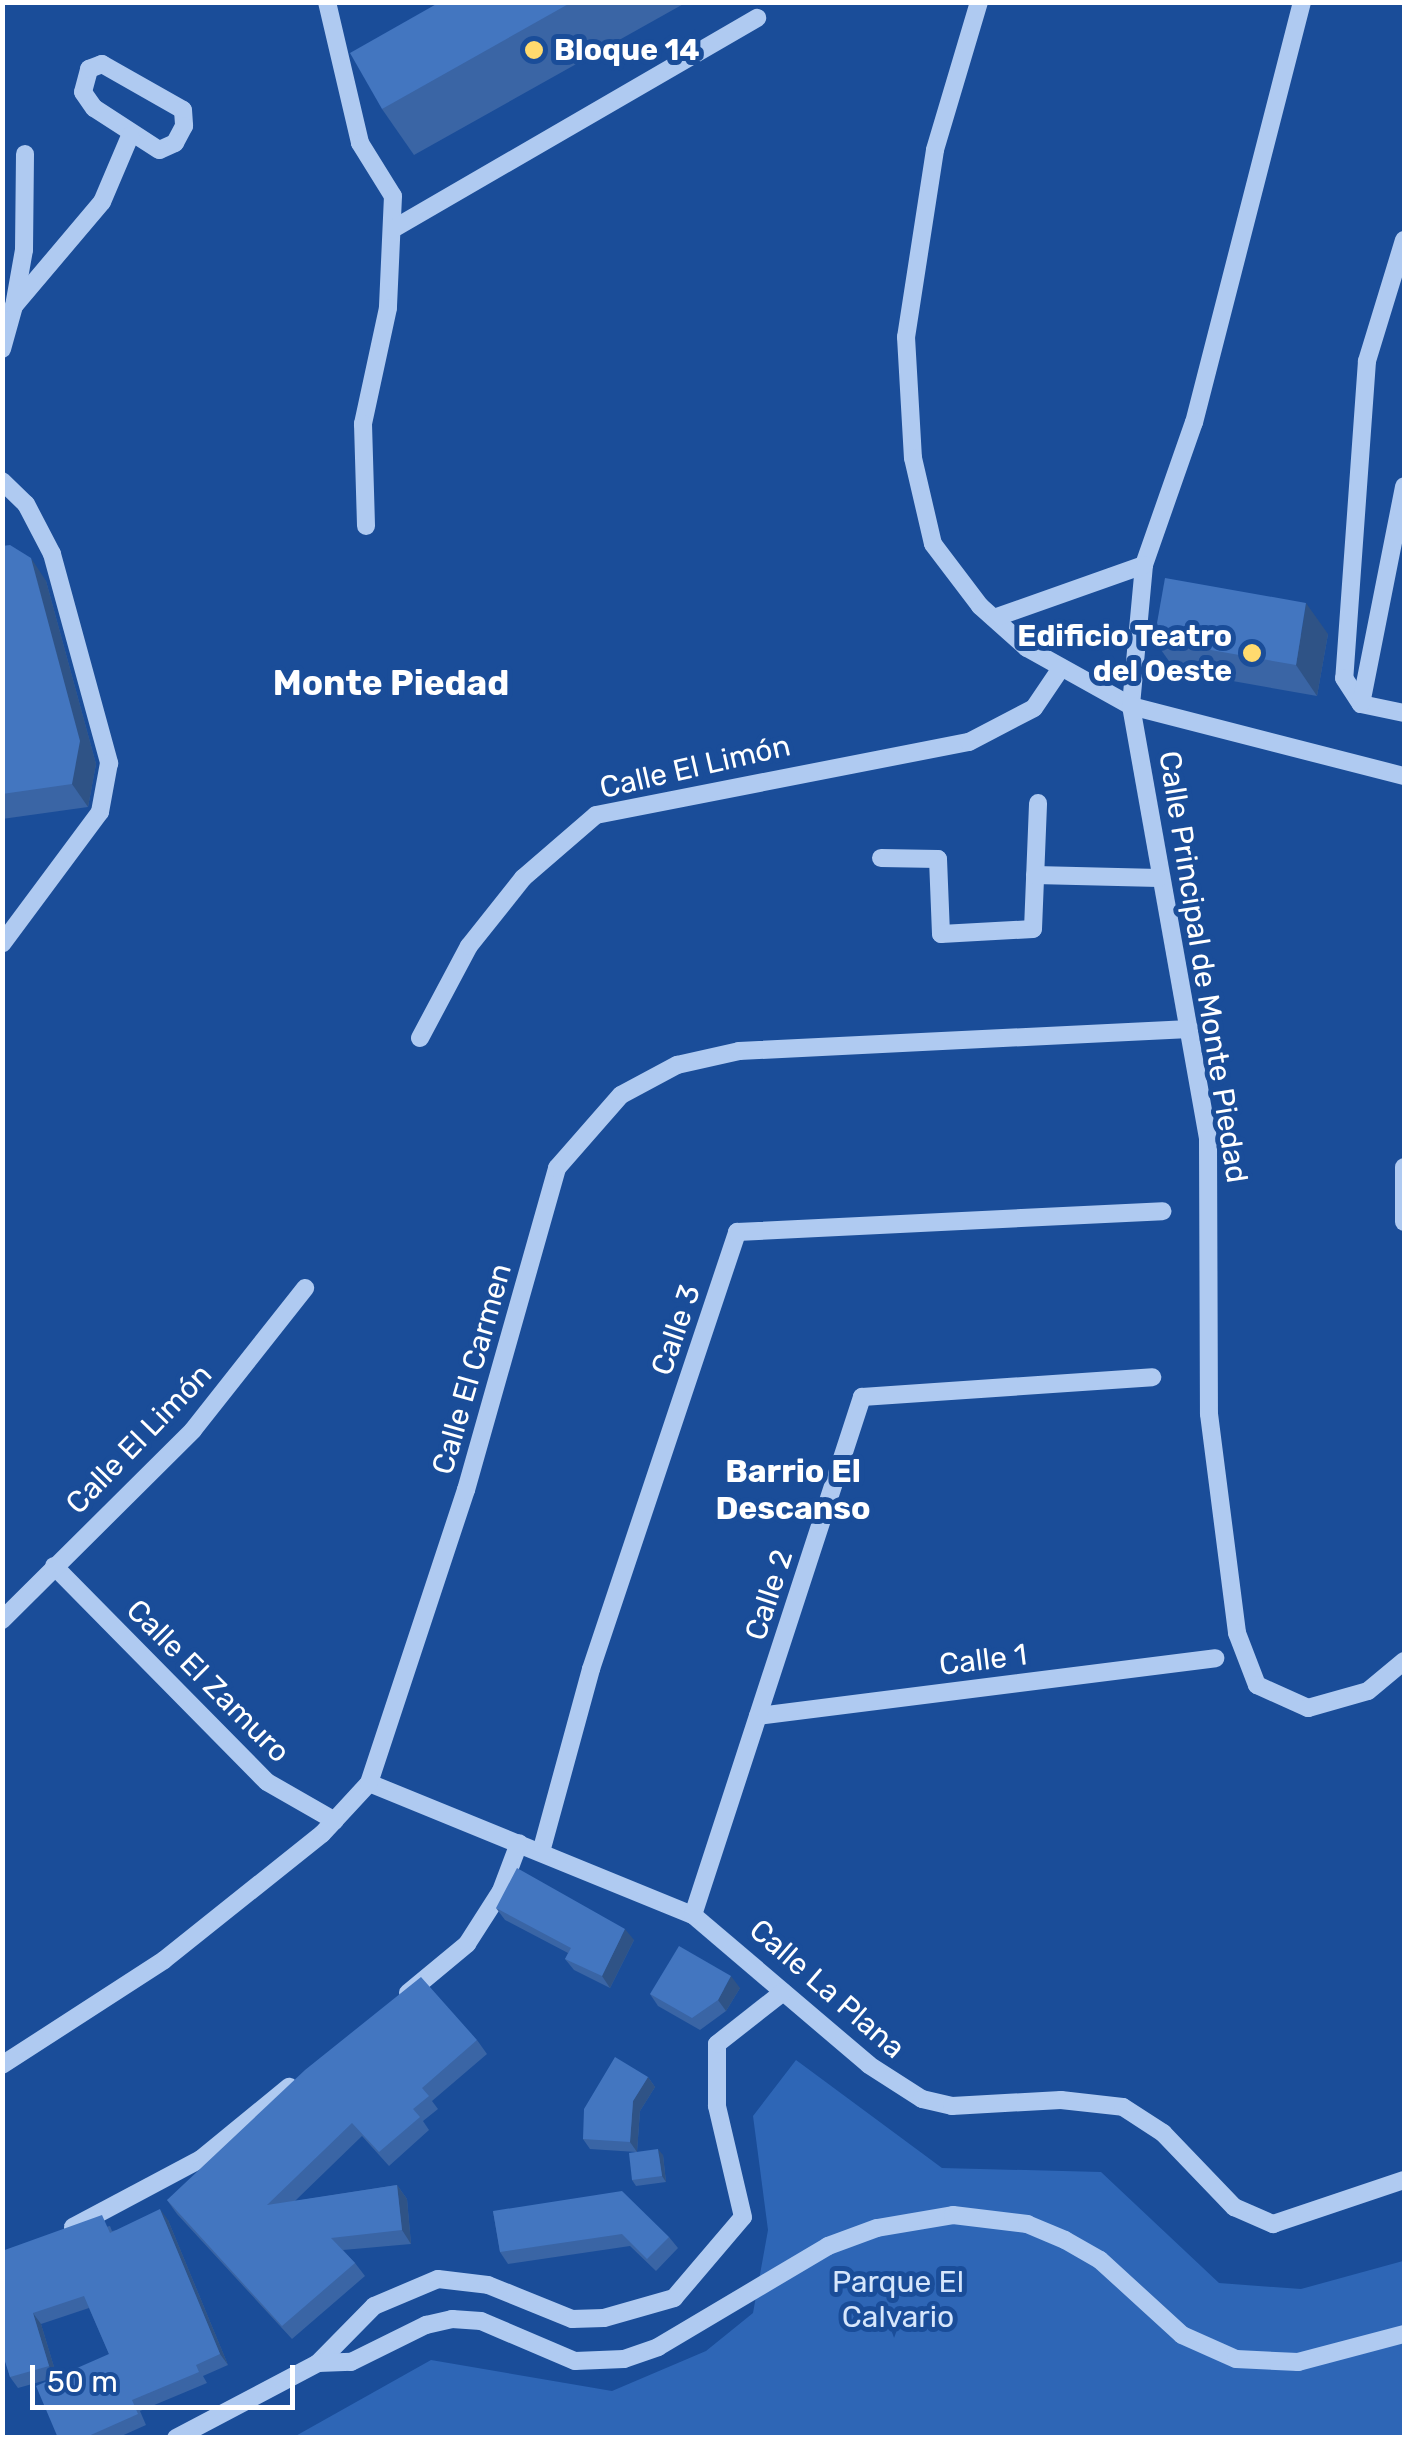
<!DOCTYPE html>
<meta charset="utf-8">
<style>
body{margin:0}
#map{position:relative;width:1407px;height:2440px;overflow:hidden;background:#1a4d99;font-family:Rubik,sans-serif}
div>[style]{position:absolute}
.green>*{inset:0;background:#2e66b6}
.minor>*{height:18px;margin:-9px;padding:0 9px;transform-origin:9px;border-radius:9px;background:#afcaf1}
.wall>*{inset:0;background:#3a65a5}
.shaded-wall>*{inset:0;background:#2f5386}
.building>*{inset:0;background:#4376c0}
.dots>*{width:28px;height:28px;translate:-50% -50%;box-sizing:border-box;border:5px solid #1a4d99;border-radius:50%}
span{translate:-50% -50%;white-space:nowrap;text-align:center;line-height:1.15;-webkit-text-stroke:10px #1a4d99;paint-order:stroke}
.poi-label{font-size:30px;color:#fff;font-weight:700}
.left{translate:0 -50%;text-align:left}
.right{translate:-100% -50%;text-align:right}
.street-label{font-size:30px;color:#fff}
.park-label{font-size:30px;color:#d6e6fc}
.neighbourhood-label{font-size:32px;color:#fff;font-weight:700}
.quarter-label{font-size:35px;color:#fff;font-weight:700}
.frame{position:absolute;inset:0;border:5px solid #fff;pointer-events:none}
.scale{position:absolute;left:30px;top:2365px;width:265px;height:45px;box-sizing:border-box;border:5px solid #fff;border-top:0;padding-left:12px;font-size:30px;line-height:35px;white-space:nowrap;color:#fff;-webkit-text-stroke:8px #1a4d99;paint-order:stroke}
</style>
<div id="map">
<div class="green">
<i style="clip-path:polygon(796px 2060px,942px 2168px,1101px 2172px,1219px 2283px,1301px 2289px,1403px 2261px,1404px 2437px,292px 2438px,431px 2360px,612px 2391px,706px 2351px,753px 2313px,768px 2230px,753px 2116px)"></i>
</div>
<div class="minor">
<i style="left:327px;top:2px;width:145px;rotate:76.8deg"></i>
<i style="left:360px;top:143px;width:62px;rotate:58.1deg"></i>
<i style="left:393px;top:196px;width:112px;rotate:92.6deg"></i>
<i style="left:388px;top:308px;width:119px;rotate:102.2deg"></i>
<i style="left:363px;top:424px;width:102px;rotate:88.3deg"></i>
<i style="left:979px;top:2px;width:154px;rotate:106.6deg"></i>
<i style="left:935px;top:150px;width:189px;rotate:98.8deg"></i>
<i style="left:906px;top:337px;width:121px;rotate:86.7deg"></i>
<i style="left:913px;top:458px;width:88px;rotate:76.9deg"></i>
<i style="left:933px;top:544px;width:78px;rotate:52.8deg"></i>
<i style="left:980px;top:606px;width:63px;rotate:41.8deg"></i>
<i style="left:1027px;top:648px;width:119px;rotate:29.1deg"></i>
<i style="left:1131px;top:706px;width:282px;rotate:14.4deg"></i>
<i style="left:1302px;top:2px;width:434px;rotate:104.4deg"></i>
<i style="left:1194px;top:422px;width:151px;rotate:109.3deg"></i>
<i style="left:1144px;top:565px;width:142px;rotate:95.3deg"></i>
<i style="left:1131px;top:706px;width:441px;rotate:79.9deg"></i>
<i style="left:1208px;top:1140px;width:274px;rotate:89.8deg"></i>
<i style="left:1209px;top:1414px;width:221px;rotate:82.7deg"></i>
<i style="left:1237px;top:1633px;width:56px;rotate:69deg"></i>
<i style="left:1257px;top:1685px;width:56px;rotate:24.3deg"></i>
<i style="left:1308px;top:1708px;width:62px;rotate:-15.8deg"></i>
<i style="left:1368px;top:1691px;width:47px;rotate:-39.8deg"></i>
<i style="left:102px;top:64px;width:93px;rotate:29.6deg"></i>
<i style="left:183px;top:110px;width:16px;rotate:86deg"></i>
<i style="left:184px;top:126px;width:19px;rotate:118deg"></i>
<i style="left:175px;top:143px;width:17px;rotate:156deg"></i>
<i style="left:159px;top:150px;width:77px;rotate:-147.1deg"></i>
<i style="left:94px;top:108px;width:19px;rotate:-125deg"></i>
<i style="left:83px;top:92px;width:24px;rotate:-75deg"></i>
<i style="left:89px;top:69px;width:14px;rotate:-21deg"></i>
<i style="left:393px;top:229px;width:421px;rotate:-30.1deg"></i>
<i style="left:1404px;top:240px;width:127px;rotate:107deg"></i>
<i style="left:1367px;top:361px;width:318px;rotate:94.1deg"></i>
<i style="left:1344px;top:678px;width:31px;rotate:57deg"></i>
<i style="left:1361px;top:704px;width:44px;rotate:11.8deg"></i>
<i style="left:14px;top:306px;width:57px;rotate:-79.9deg"></i>
<i style="left:24px;top:250px;width:96px;rotate:-89.4deg"></i>
<i style="left:2px;top:349px;width:45px;rotate:-74.4deg"></i>
<i style="left:14px;top:306px;width:136px;rotate:-49.8deg"></i>
<i style="left:102px;top:202px;width:72px;rotate:-67deg"></i>
<i style="left:2px;top:481px;width:33px;rotate:44deg"></i>
<i style="left:26px;top:504px;width:56px;rotate:62.5deg"></i>
<i style="left:52px;top:554px;width:217px;rotate:74.7deg"></i>
<i style="left:109px;top:763px;width:50px;rotate:100.4deg"></i>
<i style="left:100px;top:812px;width:164px;rotate:126.6deg"></i>
<i style="left:994px;top:618px;width:159px;rotate:-19.5deg"></i>
<i style="left:1361px;top:704px;width:222px;rotate:-78.8deg"></i>
<i style="left:881px;top:858px;width:57px;rotate:1deg"></i>
<i style="left:938px;top:859px;width:75px;rotate:87.7deg"></i>
<i style="left:941px;top:934px;width:92px;rotate:-3.1deg"></i>
<i style="left:1033px;top:929px;width:126px;rotate:-87.7deg"></i>
<i style="left:1035px;top:875px;width:124px;rotate:1.4deg"></i>
<i style="left:420px;top:1038px;width:104px;rotate:-62deg"></i>
<i style="left:469px;top:946px;width:87px;rotate:-51.5deg"></i>
<i style="left:523px;top:878px;width:96px;rotate:-40.8deg"></i>
<i style="left:596px;top:815px;width:380px;rotate:-11.1deg"></i>
<i style="left:969px;top:742px;width:73px;rotate:-27.6deg"></i>
<i style="left:1034px;top:708px;width:48px;rotate:-56deg"></i>
<i style="left:1404px;top:1167px;width:55px;rotate:90deg"></i>
<i style="left:54px;top:1566px;width:303px;rotate:45.4deg"></i>
<i style="left:267px;top:1782px;width:78px;rotate:29.8deg"></i>
<i style="left:2px;top:1620px;width:269px;rotate:-44.8deg"></i>
<i style="left:193px;top:1430px;width:181px;rotate:-51.7deg"></i>
<i style="left:758px;top:1716px;width:461px;rotate:-7.2deg"></i>
<i style="left:369px;top:1783px;width:350px;rotate:22.2deg"></i>
<i style="left:693px;top:1915px;width:231px;rotate:40.4deg"></i>
<i style="left:869px;top:2065px;width:63px;rotate:32.7deg"></i>
<i style="left:922px;top:2099px;width:31px;rotate:13deg"></i>
<i style="left:952px;top:2106px;width:109px;rotate:-3.2deg"></i>
<i style="left:1061px;top:2100px;width:62px;rotate:6.4deg"></i>
<i style="left:1123px;top:2107px;width:48px;rotate:33deg"></i>
<i style="left:1163px;top:2133px;width:103px;rotate:46.2deg"></i>
<i style="left:1234px;top:2207px;width:43px;rotate:23.6deg"></i>
<i style="left:1273px;top:2224px;width:138px;rotate:-18.6deg"></i>
<i style="left:541px;top:1852px;width:190px;rotate:-74.7deg"></i>
<i style="left:591px;top:1669px;width:461px;rotate:-71.5deg"></i>
<i style="left:737px;top:1232px;width:426px;rotate:-2.8deg"></i>
<i style="left:693px;top:1915px;width:545px;rotate:-71.93deg"></i>
<i style="left:862px;top:1397px;width:291px;rotate:-3.9deg"></i>
<i style="left:408px;top:1993px;width:77px;rotate:-39.7deg"></i>
<i style="left:467px;top:1944px;width:63px;rotate:-57.3deg"></i>
<i style="left:501px;top:1891px;width:51px;rotate:-69.4deg"></i>
<i style="left:2px;top:2065px;width:193px;rotate:-32.9deg"></i>
<i style="left:164px;top:1960px;width:202px;rotate:-38.6deg"></i>
<i style="left:322px;top:1834px;width:69px;rotate:-47.3deg"></i>
<i style="left:369px;top:1783px;width:309px;rotate:-71.7deg"></i>
<i style="left:466px;top:1490px;width:335px;rotate:-74.2deg"></i>
<i style="left:557px;top:1168px;width:97px;rotate:-48.8deg"></i>
<i style="left:621px;top:1095px;width:64px;rotate:-28.2deg"></i>
<i style="left:677px;top:1065px;width:64px;rotate:-12.7deg"></i>
<i style="left:739px;top:1051px;width:451px;rotate:-2.8deg"></i>
<i style="left:73px;top:2227px;width:145px;rotate:-28deg"></i>
<i style="left:201px;top:2159px;width:114px;rotate:-39.3deg"></i>
<i style="left:318px;top:2363px;width:80px;rotate:-45.5deg"></i>
<i style="left:374px;top:2306px;width:69px;rotate:-22.9deg"></i>
<i style="left:438px;top:2279px;width:50px;rotate:6.8deg"></i>
<i style="left:488px;top:2285px;width:91px;rotate:22deg"></i>
<i style="left:572px;top:2319px;width:32px;rotate:-2deg"></i>
<i style="left:604px;top:2318px;width:73px;rotate:-15.9deg"></i>
<i style="left:674px;top:2298px;width:106px;rotate:-49.6deg"></i>
<i style="left:743px;top:2217px;width:114px;rotate:-103.2deg"></i>
<i style="left:717px;top:2106px;width:62px;rotate:-90deg"></i>
<i style="left:717px;top:2044px;width:84px;rotate:-38.2deg"></i>
<i style="left:176px;top:2438px;width:161px;rotate:-27.8deg"></i>
<i style="left:318px;top:2363px;width:33px;rotate:-2deg"></i>
<i style="left:351px;top:2362px;width:84px;rotate:-26.3deg"></i>
<i style="left:426px;top:2325px;width:27px;rotate:-13deg"></i>
<i style="left:452px;top:2319px;width:29px;rotate:4deg"></i>
<i style="left:481px;top:2321px;width:102px;rotate:23.1deg"></i>
<i style="left:575px;top:2361px;width:49px;rotate:-2.3deg"></i>
<i style="left:624px;top:2359px;width:36px;rotate:-19deg"></i>
<i style="left:658px;top:2347px;width:198px;rotate:-30.7deg"></i>
<i style="left:828px;top:2246px;width:52px;rotate:-20.2deg"></i>
<i style="left:877px;top:2228px;width:77px;rotate:-9.7deg"></i>
<i style="left:953px;top:2215px;width:75px;rotate:6.9deg"></i>
<i style="left:1027px;top:2224px;width:41px;rotate:22.8deg"></i>
<i style="left:1065px;top:2240px;width:40px;rotate:29.7deg"></i>
<i style="left:1100px;top:2260px;width:111px;rotate:42.4deg"></i>
<i style="left:1182px;top:2335px;width:59px;rotate:24deg"></i>
<i style="left:1236px;top:2359px;width:62px;rotate:2.8deg"></i>
<i style="left:1298px;top:2362px;width:110px;rotate:-14.8deg"></i>
</div>
<div class="wall">
<i style="clip-path:polygon(440px 2px,687px 2px,414px 155px,382px 109px)"></i>
<i style="clip-path:polygon(2px 546px,46px 581px,96px 764px,88px 807px,2px 819px)"></i>
<i style="clip-path:polygon(1328px 634px,1317px 696px,1176px 671px,1154px 640px)"></i>
<i style="clip-path:polygon(496px 1908px,634px 1940px,610px 1988px,574px 1970px,565px 1959px,568px 1953px,505px 1920px)"></i>
<i style="clip-path:polygon(740px 1988px,726px 2011px,700px 2030px,658px 2006px,650px 1994px)"></i>
<i style="clip-path:polygon(477px 2040px,487px 2054px,432px 2101px,438px 2109px,423px 2121px,429px 2130px,389px 2166px,362px 2136px,295px 2201px,397px 2185px,407px 2199px,411px 2244px,343px 2250px,355px 2263px,365px 2276px,292px 2339px,177px 2214px,167px 2200px)"></i>
<i style="clip-path:polygon(648px 2077px,655px 2087px,640px 2111px,637px 2152px,663px 2155px,666px 2182px,636px 2186px,632px 2180px,636px 2152px,590px 2149px,583px 2139px)"></i>
<i style="clip-path:polygon(493px 2211px,669px 2237px,678px 2248px,656px 2271px,630px 2246px,508px 2264px,500px 2252px)"></i>
<i style="clip-path:polygon(168px 2220px,228px 2365px,203px 2376px,207px 2383px,140px 2411px,146px 2425px,117px 2438px,58px 2438px,109px 2354px,89px 2308px,41px 2324px,57px 2377px,18px 2388px,10px 2377px,5px 2360px,2px 2360px,2px 2251px,110px 2226px,112px 2231px)"></i>
</div>
<div class="shaded-wall">
<i style="clip-path:polygon(31px 558px,46px 581px,96px 764px,88px 807px,72px 784px)"></i>
<i style="clip-path:polygon(1306px 603px,1328px 634px,1317px 696px,1296px 665px)"></i>
<i style="clip-path:polygon(625px 1929px,634px 1940px,610px 1988px,602px 1976px)"></i>
<i style="clip-path:polygon(731px 1976px,740px 1988px,726px 2011px,718px 2000px)"></i>
<i style="clip-path:polygon(648px 2077px,655px 2087px,640px 2111px,637px 2152px,630px 2142px,633px 2101px)"></i>
<i style="clip-path:polygon(658px 2149px,663px 2155px,666px 2182px,662px 2176px)"></i>
<i style="clip-path:polygon(397px 2185px,407px 2199px,411px 2244px,402px 2230px)"></i>
<i style="clip-path:polygon(160px 2209px,168px 2220px,228px 2365px,220px 2354px)"></i>
<i style="clip-path:polygon(33px 2313px,41px 2324px,57px 2377px,49px 2366px)"></i>
</div>
<div class="building">
<i style="clip-path:polygon(440px 2px,572px 2px,382px 109px,350px 53px)"></i>
<i style="clip-path:polygon(10px 545px,31px 558px,80px 741px,72px 784px,2px 794px,2px 546px)"></i>
<i style="clip-path:polygon(1165px 578px,1306px 603px,1296px 665px,1154px 640px)"></i>
<i style="clip-path:polygon(517px 1868px,625px 1929px,602px 1976px,565px 1959px,571px 1948px,496px 1908px)"></i>
<i style="clip-path:polygon(679px 1946px,731px 1976px,718px 2000px,692px 2018px,650px 1994px)"></i>
<i style="clip-path:polygon(421px 1977px,477px 2040px,422px 2088px,429px 2096px,413px 2109px,420px 2117px,379px 2152px,352px 2123px,267px 2205px,397px 2185px,402px 2230px,331px 2238px,355px 2263px,282px 2326px,167px 2200px,305px 2070px)"></i>
<i style="clip-path:polygon(615px 2057px,648px 2077px,633px 2101px,630px 2142px,583px 2139px,584px 2109px)"></i>
<i style="clip-path:polygon(658px 2149px,662px 2176px,632px 2180px,629px 2153px)"></i>
<i style="clip-path:polygon(622px 2191px,669px 2237px,647px 2259px,622px 2234px,500px 2252px,493px 2211px)"></i>
<i style="clip-path:polygon(160px 2209px,220px 2354px,196px 2365px,199px 2372px,132px 2400px,138px 2414px,84px 2438px,58px 2438px,36px 2386px,109px 2354px,84px 2296px,33px 2313px,49px 2366px,10px 2377px,2px 2352px,2px 2251px,102px 2215px,110px 2233px)"></i>
</div>
<div class="dots">
<i style="left:534px;top:50px;background:#ffda6e"></i>
<i style="left:1252px;top:653px;background:#ffda6e"></i>
</div>
<div class="poi-label">
<span class="left" style="left:554px;top:50px">Bloque 14</span>
<span class="right" style="left:1232px;top:653px">Edificio Teatro<br>del Oeste</span>
</div>
<div class="street-label">
<span style="left:695px;top:767px;rotate:-13deg">Calle El Limón</span>
<span style="left:1203px;top:967px;rotate:81deg">Calle Principal de Monte Piedad</span>
<span style="left:676px;top:1330px;rotate:-71deg">Calle 3</span>
<span style="left:472px;top:1369px;rotate:-74deg">Calle El Carmen</span>
<span style="left:139px;top:1439px;rotate:-46deg">Calle El Limón</span>
<span style="left:769px;top:1595px;rotate:-72deg">Calle 2</span>
<span style="left:983px;top:1660px;rotate:-7deg">Calle 1</span>
<span style="left:208px;top:1681px;rotate:45deg">Calle El Zamuro</span>
<span style="left:827px;top:1989px;rotate:41deg">Calle La Plana</span>
</div>
<div class="park-label">
<span style="left:898px;top:2299px">Parque El<br>Calvario</span>
</div>
<div class="neighbourhood-label">
<span style="left:793px;top:1490px">Barrio El<br>Descanso</span>
</div>
<div class="quarter-label">
<span style="left:391px;top:683px">Monte Piedad</span>
</div>
<div class="frame"></div>
<div class="scale">50 m</div>
</div>
